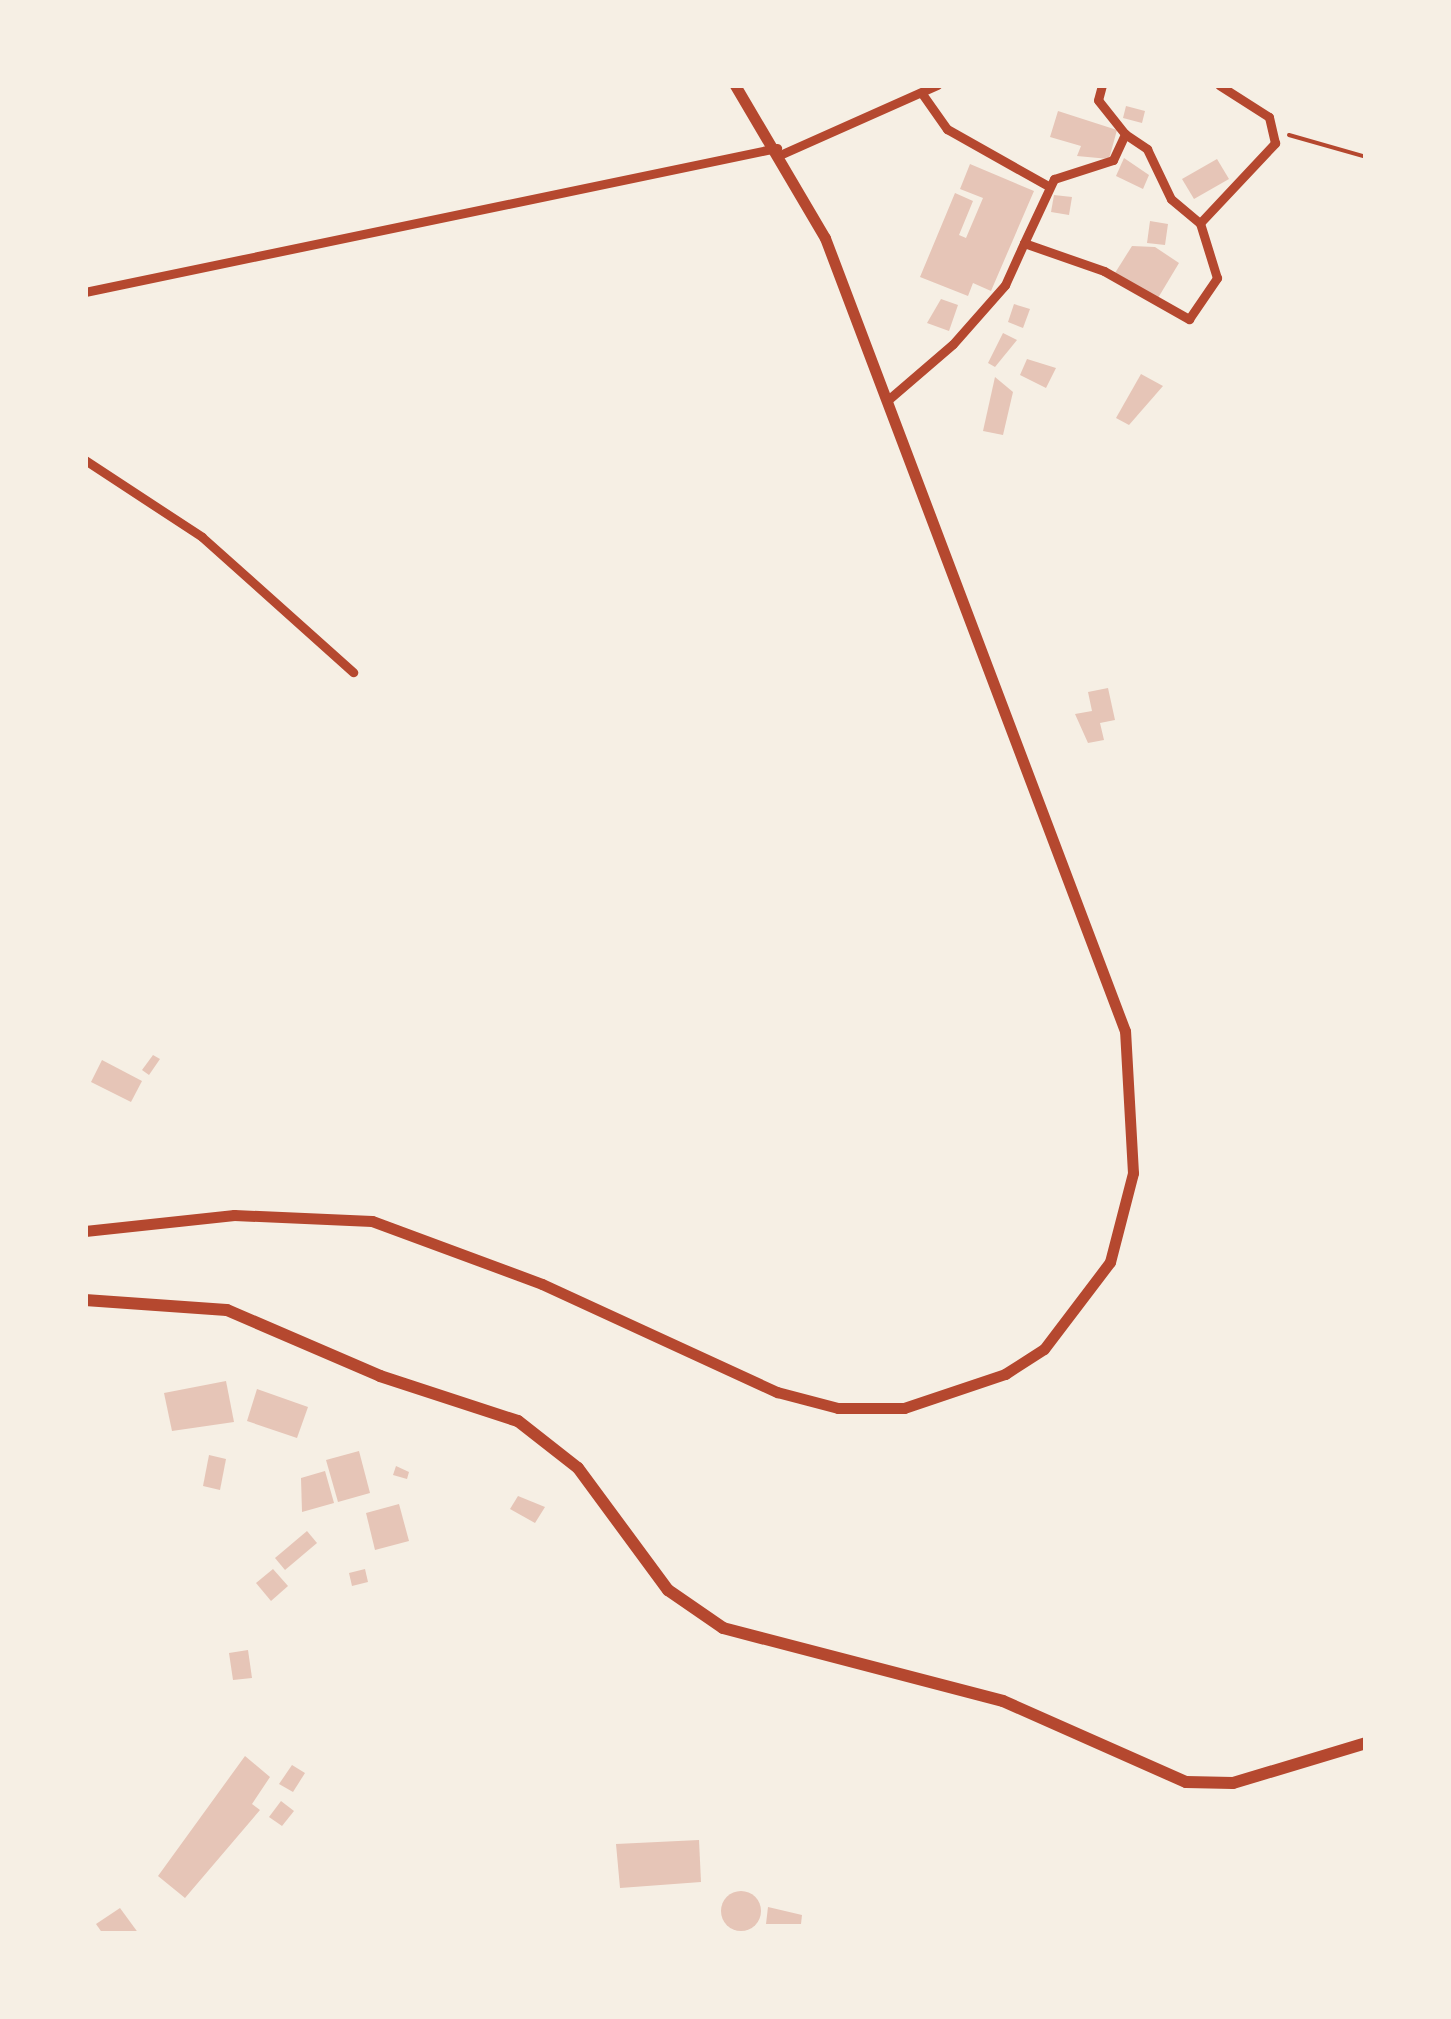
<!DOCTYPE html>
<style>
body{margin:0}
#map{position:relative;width:1451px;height:2019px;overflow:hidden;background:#f6efe4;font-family:"Titillium Web",sans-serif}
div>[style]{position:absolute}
.building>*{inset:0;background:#e6c5b7}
.round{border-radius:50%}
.path>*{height:4px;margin:-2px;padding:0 2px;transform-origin:2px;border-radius:2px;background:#b5482f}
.minor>*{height:9px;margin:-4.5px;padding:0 4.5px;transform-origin:4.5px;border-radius:4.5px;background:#b5482f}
.tertiary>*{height:11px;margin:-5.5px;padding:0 5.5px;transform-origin:5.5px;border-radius:5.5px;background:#b5482f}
.secondary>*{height:12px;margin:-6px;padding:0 6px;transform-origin:6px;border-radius:6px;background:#b5482f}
span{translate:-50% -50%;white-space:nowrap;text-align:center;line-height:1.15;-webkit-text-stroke:8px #f6efe4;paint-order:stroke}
.frame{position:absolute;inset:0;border:88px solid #f6efe4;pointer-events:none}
</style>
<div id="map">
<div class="building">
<i style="clip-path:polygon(1126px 106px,1145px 111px,1142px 123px,1123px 118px)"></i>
<i style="clip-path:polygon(1058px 111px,1117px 130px,1109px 159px,1077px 156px,1081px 146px,1050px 137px)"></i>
<i style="clip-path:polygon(1124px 158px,1149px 175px,1143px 189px,1116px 176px)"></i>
<i style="clip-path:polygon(1217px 159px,1229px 179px,1194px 199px,1182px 179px)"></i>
<i style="clip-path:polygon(970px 164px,1034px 191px,991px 291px,973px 283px,968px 296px,920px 277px,955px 193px,973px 201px,959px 235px,966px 238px,983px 198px,960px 189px)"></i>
<i style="clip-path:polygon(1054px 195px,1072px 197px,1069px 215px,1051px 212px)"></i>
<i style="clip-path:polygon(1150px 221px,1168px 224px,1165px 245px,1147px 243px)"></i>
<i style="clip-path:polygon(1132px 246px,1155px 247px,1179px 263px,1158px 298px,1115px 273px)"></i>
<i style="clip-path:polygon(941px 299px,958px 305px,949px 331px,927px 323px)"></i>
<i style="clip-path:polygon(1014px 304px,1030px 309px,1023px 328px,1008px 322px)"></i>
<i style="clip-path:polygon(1003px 333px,1017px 340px,995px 367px,988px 363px)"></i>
<i style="clip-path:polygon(1027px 359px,1056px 368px,1046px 388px,1020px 375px)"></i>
<i style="clip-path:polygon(1141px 374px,1163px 386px,1129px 425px,1116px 418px)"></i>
<i style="clip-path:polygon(995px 377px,1013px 392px,1003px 435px,983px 431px)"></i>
<i style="clip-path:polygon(1108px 688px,1115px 720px,1100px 723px,1104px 740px,1088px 743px,1075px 714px,1092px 711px,1088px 692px)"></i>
<i style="clip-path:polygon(153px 1055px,160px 1059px,149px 1075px,142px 1070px)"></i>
<i style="clip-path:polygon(102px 1060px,142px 1081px,131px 1102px,91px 1082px)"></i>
<i style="clip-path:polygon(226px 1381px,234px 1422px,172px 1431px,164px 1393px)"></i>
<i style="clip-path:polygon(257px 1389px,308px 1407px,297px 1438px,247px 1421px)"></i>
<i style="clip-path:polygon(359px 1451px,370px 1493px,338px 1502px,326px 1460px)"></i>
<i style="clip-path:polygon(209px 1455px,226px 1459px,220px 1490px,203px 1486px)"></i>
<i style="clip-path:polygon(396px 1466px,409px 1472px,407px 1479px,393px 1475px)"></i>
<i style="clip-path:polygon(325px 1471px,334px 1503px,302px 1512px,301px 1478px)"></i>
<i style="clip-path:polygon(518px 1496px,545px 1507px,535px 1523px,510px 1509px)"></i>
<i style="clip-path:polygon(399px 1504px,409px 1541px,375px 1550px,366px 1513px)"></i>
<i style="clip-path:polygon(307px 1531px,317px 1543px,285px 1570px,275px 1558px)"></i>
<i style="clip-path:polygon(273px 1569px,288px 1586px,271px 1601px,256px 1583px)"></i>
<i style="clip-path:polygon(365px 1569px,368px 1582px,352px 1586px,349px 1573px)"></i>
<i style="clip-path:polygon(248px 1650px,252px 1678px,233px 1680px,229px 1653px)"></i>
<i style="clip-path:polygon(245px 1756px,270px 1777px,252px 1804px,260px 1810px,185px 1898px,158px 1876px)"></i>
<i style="clip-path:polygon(292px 1765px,305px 1773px,293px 1792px,279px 1784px)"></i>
<i style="clip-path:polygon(281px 1801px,294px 1811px,282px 1826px,269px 1817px)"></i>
<i style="clip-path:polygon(699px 1840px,701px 1882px,620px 1888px,616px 1844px)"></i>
<i class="round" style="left:721px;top:1891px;width:40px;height:40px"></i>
<i style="clip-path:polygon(768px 1907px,802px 1915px,801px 1924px,766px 1924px)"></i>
<i style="clip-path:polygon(120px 1908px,139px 1934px,103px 1934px,96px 1924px)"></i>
</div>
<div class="path">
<i style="left:1289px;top:135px;width:80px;rotate:15.9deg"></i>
</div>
<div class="minor">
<i style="left:923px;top:95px;width:42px;rotate:54.8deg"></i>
<i style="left:947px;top:129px;width:116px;rotate:29.4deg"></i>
<i style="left:1125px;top:134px;width:27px;rotate:34deg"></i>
<i style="left:1147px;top:149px;width:55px;rotate:64.4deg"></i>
<i style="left:1171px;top:199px;width:38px;rotate:40deg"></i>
<i style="left:1200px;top:223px;width:110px;rotate:-46.8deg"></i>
<i style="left:1275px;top:143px;width:27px;rotate:-103deg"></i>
<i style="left:1269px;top:117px;width:59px;rotate:-147.4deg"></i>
<i style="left:782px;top:154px;width:170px;rotate:-24deg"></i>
<i style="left:1024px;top:243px;width:71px;rotate:-64.9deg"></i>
<i style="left:1054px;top:179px;width:62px;rotate:-17.9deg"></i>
<i style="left:1113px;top:160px;width:29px;rotate:-65deg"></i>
<i style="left:1125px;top:134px;width:43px;rotate:-128.5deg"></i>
<i style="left:1098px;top:100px;width:16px;rotate:-75deg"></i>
<i style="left:85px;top:292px;width:707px;rotate:-11.76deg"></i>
<i style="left:889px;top:399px;width:84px;rotate:-40.7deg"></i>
<i style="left:953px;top:344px;width:79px;rotate:-48.6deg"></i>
<i style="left:1005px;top:285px;width:46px;rotate:-65.7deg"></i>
<i style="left:1024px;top:243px;width:85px;rotate:19.3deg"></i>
<i style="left:1104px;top:271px;width:98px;rotate:29.5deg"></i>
<i style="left:1189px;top:319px;width:50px;rotate:-55.7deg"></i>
<i style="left:1217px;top:278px;width:58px;rotate:-107.2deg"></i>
<i style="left:85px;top:460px;width:140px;rotate:33.3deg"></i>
<i style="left:202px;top:537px;width:203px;rotate:41.8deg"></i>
</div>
<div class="tertiary">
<i style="left:85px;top:1231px;width:150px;rotate:-6.1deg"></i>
<i style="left:234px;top:1215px;width:138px;rotate:2.5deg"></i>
<i style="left:372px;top:1221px;width:181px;rotate:20.3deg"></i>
<i style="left:542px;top:1284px;width:259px;rotate:24.7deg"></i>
<i style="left:777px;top:1392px;width:63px;rotate:14.7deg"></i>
<i style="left:838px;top:1408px;width:66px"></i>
<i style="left:904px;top:1408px;width:107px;rotate:-18.6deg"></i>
<i style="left:1005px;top:1374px;width:46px;rotate:-32.7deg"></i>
<i style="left:1044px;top:1349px;width:109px;rotate:-52.8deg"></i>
<i style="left:1110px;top:1262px;width:92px;rotate:-75.5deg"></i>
<i style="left:1133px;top:1173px;width:142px;rotate:-93.2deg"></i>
<i style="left:1125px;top:1031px;width:848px;rotate:-110.72deg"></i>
<i style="left:825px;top:238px;width:178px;rotate:-120.5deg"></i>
</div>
<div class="secondary">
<i style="left:85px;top:1300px;width:142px;rotate:4deg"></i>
<i style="left:227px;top:1310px;width:167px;rotate:23.3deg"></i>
<i style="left:380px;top:1376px;width:145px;rotate:18.1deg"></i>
<i style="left:518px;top:1421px;width:76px;rotate:38.1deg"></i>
<i style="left:578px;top:1468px;width:152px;rotate:53.6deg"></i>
<i style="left:668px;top:1590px;width:67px;rotate:34.6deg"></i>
<i style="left:723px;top:1628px;width:289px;rotate:14.6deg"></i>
<i style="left:1003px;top:1701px;width:200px;rotate:23.9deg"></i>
<i style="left:1186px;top:1782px;width:47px;rotate:1.2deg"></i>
<i style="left:1233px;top:1783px;width:139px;rotate:-16.7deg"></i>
</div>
<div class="frame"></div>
</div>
